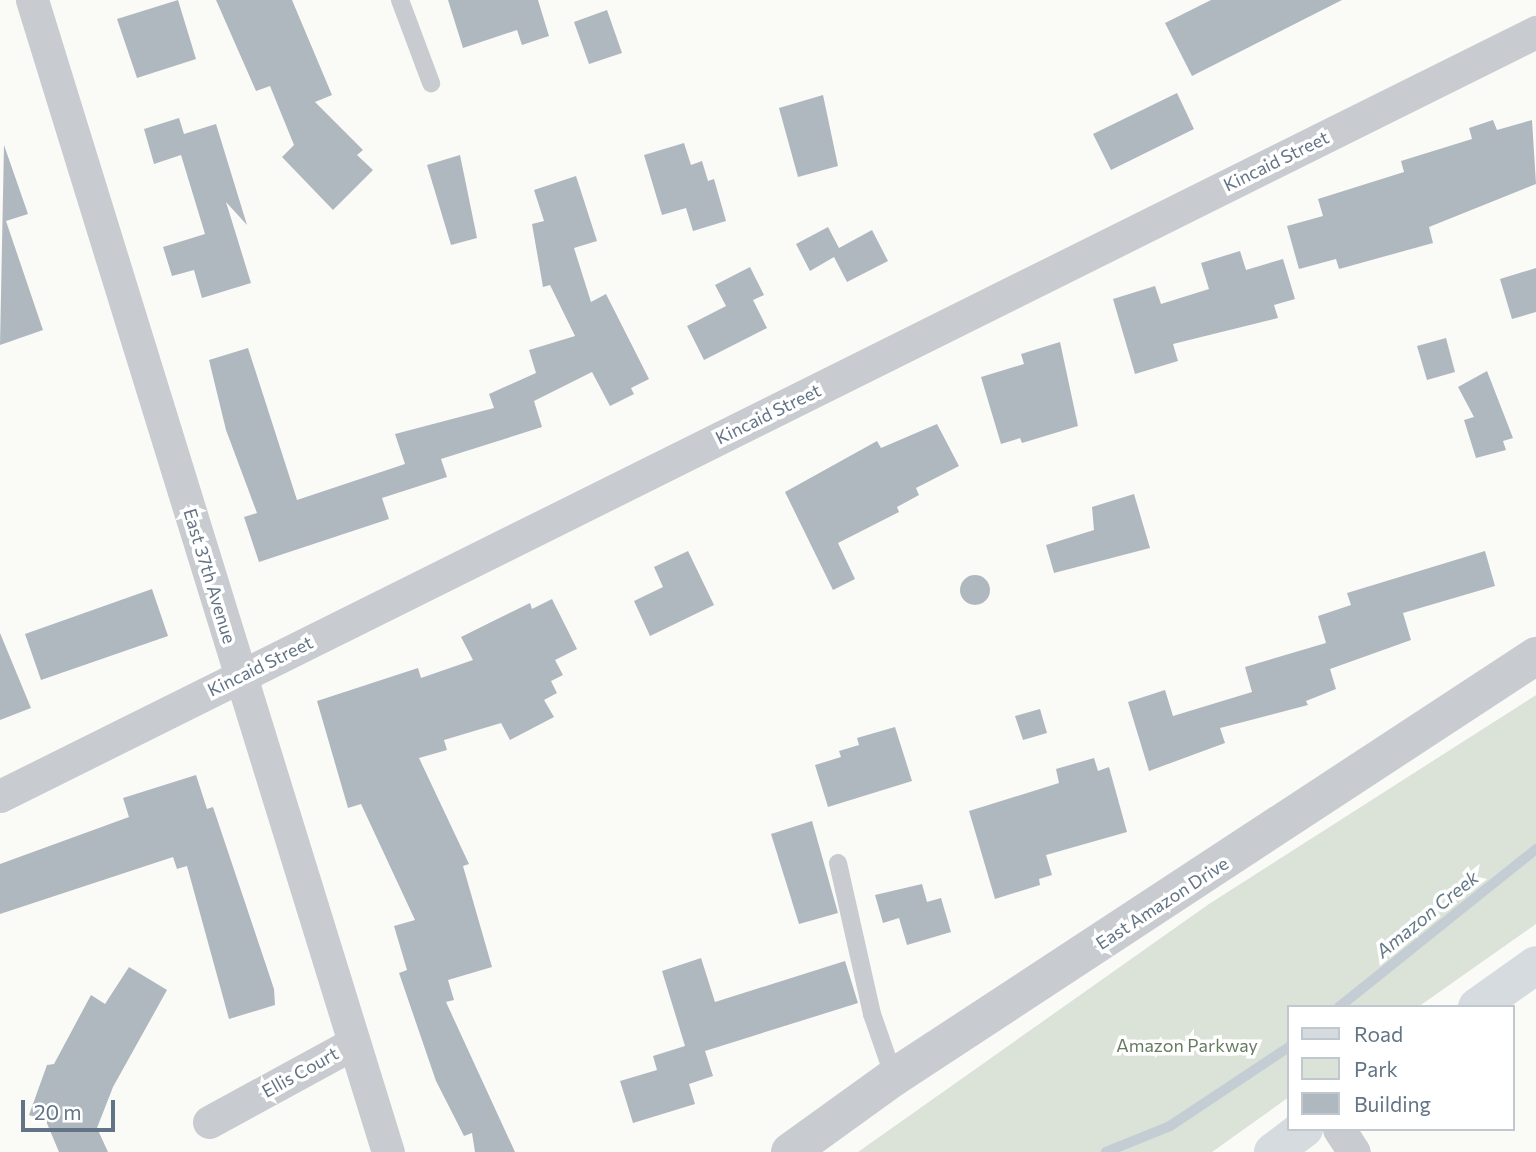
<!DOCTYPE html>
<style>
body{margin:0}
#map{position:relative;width:1536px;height:1152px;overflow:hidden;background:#fafaf7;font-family:Commissioner,sans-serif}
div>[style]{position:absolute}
.green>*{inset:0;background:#dbe2d8}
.stream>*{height:10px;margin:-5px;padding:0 5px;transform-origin:5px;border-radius:5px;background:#c3cdd3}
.building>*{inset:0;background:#b0b8bf}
.round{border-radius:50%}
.service>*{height:18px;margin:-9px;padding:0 9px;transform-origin:9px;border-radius:9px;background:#c8ccd0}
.minor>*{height:33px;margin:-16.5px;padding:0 16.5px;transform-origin:16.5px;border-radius:16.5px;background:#c8ccd0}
.tertiary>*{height:38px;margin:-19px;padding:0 19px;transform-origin:19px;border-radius:19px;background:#c8ccd0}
.secondary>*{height:38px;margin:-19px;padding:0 19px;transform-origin:19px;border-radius:19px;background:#d6dbdf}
span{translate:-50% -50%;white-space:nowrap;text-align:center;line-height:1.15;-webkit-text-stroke:7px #fff;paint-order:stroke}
.street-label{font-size:18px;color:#627485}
.park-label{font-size:18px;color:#667b62}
.water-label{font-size:19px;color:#637a86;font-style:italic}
.legend{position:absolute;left:1287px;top:1005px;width:228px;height:126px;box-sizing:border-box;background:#fff;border:2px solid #c0c7ce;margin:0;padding:9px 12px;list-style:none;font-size:21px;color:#627485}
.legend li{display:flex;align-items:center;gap:14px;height:35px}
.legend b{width:35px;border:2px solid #c0c7ce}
.scale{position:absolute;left:21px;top:1100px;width:94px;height:32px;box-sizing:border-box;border:4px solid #627485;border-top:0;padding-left:9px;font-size:21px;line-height:24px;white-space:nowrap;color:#627485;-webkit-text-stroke:5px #fff;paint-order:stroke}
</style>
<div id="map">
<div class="green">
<i style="clip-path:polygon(1536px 695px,1536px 924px,1418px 1007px,1289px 1007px,1289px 1097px,1212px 1152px,858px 1152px,1209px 904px)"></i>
</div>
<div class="stream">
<i style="left:1339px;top:1007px;width:253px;rotate:-38.7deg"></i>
<i style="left:1106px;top:1152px;width:69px;rotate:-22.1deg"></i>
<i style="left:1170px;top:1126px;width:143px;rotate:-33.6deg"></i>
</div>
<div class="building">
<i style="clip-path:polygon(178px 0,196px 59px,137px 78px,117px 19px)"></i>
<i style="clip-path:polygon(216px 0,292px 0,332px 95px,315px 102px,363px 150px,357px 155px,373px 170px,333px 210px,282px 157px,294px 145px,270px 86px,256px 91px)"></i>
<i style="clip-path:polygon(448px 0,538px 0,549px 36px,522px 45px,517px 30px,463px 48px)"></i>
<i style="clip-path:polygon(1211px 0,1342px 0,1192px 76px,1165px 23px)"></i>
<i style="clip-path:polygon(607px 10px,622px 53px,589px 64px,574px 22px)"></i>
<i style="clip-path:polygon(1177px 93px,1194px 129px,1111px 170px,1093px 134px)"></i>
<i style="clip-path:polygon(823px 95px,838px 166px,798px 177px,779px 108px)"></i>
<i style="clip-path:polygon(179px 118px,184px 134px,216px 124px,247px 225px,226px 202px,251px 283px,202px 298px,194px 270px,172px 276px,163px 247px,205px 234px,181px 155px,154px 164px,144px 129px)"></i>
<i style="clip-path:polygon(1493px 120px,1497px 130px,1532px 120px,1536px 184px,1429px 227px,1433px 243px,1339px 269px,1336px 259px,1299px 269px,1287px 226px,1323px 216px,1318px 199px,1404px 172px,1401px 161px,1472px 139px,1469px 128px)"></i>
<i style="clip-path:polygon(684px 143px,691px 165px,702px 161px,708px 181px,714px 179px,726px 221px,693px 231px,686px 208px,662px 215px,644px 155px)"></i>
<i style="clip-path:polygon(4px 145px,28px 214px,6px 221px,43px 330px,0 345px)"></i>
<i style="clip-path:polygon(460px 155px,477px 238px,451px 245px,427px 165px)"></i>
<i style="clip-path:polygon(576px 176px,597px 241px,574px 248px,591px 302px,606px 294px,649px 379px,631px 388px,634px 394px,610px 406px,592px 372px,534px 401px,542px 427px,441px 459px,447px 477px,382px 498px,389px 519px,259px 562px,244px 517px,257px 513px,226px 430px,209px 360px,248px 348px,297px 500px,405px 464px,395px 434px,494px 408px,489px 394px,536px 373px,529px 350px,575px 336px,550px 285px,543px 287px,532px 224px,544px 221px,534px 190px)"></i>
<i style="clip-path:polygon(828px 227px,839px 248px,872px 230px,888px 261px,847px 282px,834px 257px,810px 271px,796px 244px)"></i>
<i style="clip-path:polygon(1240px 251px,1246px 270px,1283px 259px,1295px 299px,1274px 305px,1278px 318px,1173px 344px,1178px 361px,1135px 374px,1113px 299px,1155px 286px,1161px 304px,1209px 289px,1201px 263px)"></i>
<i style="clip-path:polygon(750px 267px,764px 295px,753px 300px,767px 328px,704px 360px,687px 326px,726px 306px,715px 285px)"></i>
<i style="clip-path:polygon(1536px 268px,1536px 312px,1512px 319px,1500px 279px)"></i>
<i style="clip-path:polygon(1446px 338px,1455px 372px,1427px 380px,1417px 346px)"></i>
<i style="clip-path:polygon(1060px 342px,1078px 426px,1022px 443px,1020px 438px,1001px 444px,981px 377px,1024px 364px,1021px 354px)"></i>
<i style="clip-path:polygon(1487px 371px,1513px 438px,1503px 441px,1506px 450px,1476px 458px,1464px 420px,1474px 417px,1458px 387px)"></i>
<i style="clip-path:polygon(937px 424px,959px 466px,916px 488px,919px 495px,897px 507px,899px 512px,838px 543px,855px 579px,833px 590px,785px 492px,877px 441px,881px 448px)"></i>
<i style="clip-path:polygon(1134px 494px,1150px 548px,1054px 573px,1046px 545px,1094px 530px,1092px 507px)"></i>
<i style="clip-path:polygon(688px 551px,714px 605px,650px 636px,634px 601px,663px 587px,654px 567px)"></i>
<i style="clip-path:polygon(1485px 551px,1495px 586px,1403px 613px,1411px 640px,1330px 669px,1336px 689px,1306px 701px,1308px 705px,1220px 728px,1225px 743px,1149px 771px,1128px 702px,1165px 690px,1173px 716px,1252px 692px,1245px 667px,1326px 643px,1318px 616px,1351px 605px,1347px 593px)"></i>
<i class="round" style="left:960px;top:575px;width:30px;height:30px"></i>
<i style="clip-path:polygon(152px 589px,168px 636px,41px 680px,25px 634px)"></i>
<i style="clip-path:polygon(552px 599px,577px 649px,555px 660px,563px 675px,551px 681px,557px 693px,544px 700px,554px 717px,510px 740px,501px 723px,444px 740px,447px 750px,419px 758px,469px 864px,463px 866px,492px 967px,448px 980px,454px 1000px,446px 1002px,515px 1152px,475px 1152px,472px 1133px,464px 1136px,436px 1081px,399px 973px,407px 970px,394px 926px,415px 920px,361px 804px,348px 808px,317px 701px,418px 668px,421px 678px,473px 660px,461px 637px,530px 603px,532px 609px)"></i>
<i style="clip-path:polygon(0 633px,31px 708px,0 720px)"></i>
<i style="clip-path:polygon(1040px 709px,1047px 733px,1023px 740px,1015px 716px)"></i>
<i style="clip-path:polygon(895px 727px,912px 781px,828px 807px,815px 765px,841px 757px,839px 751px,859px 745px,857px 738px)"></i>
<i style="clip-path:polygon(1094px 758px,1098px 771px,1109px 767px,1127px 832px,1046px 855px,1052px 875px,1039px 879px,1040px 885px,995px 899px,969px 811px,1059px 783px,1056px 769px)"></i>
<i style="clip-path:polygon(196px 775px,207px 809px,213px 807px,274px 989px,275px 1005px,229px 1019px,187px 866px,177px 869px,173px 857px,0 914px,0 864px,129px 817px,123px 798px)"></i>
<i style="clip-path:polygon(812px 821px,838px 913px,799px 924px,771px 834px)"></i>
<i style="clip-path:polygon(922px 884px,927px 902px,941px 898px,951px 932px,907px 945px,899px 918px,883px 923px,875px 895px)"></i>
<i style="clip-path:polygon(701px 958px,715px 1002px,845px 961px,858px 1003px,705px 1051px,713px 1076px,689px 1084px,695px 1104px,633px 1123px,620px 1081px,657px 1070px,653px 1056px,685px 1046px,662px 971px)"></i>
<i style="clip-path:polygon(129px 967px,167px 990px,113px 1087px,97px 1128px,108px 1152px,59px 1152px,46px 1121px,29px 1115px,47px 1065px,54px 1064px,91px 995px,105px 1004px)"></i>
</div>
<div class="service">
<i style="left:400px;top:0;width:89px;rotate:69.5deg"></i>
<i style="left:838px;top:863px;width:155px;rotate:77.3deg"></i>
<i style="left:872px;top:1014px;width:67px;rotate:70.8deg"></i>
</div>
<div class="minor">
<i style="left:32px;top:0;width:1206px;rotate:72.83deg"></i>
<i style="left:0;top:796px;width:1716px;rotate:-26.45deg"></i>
<i style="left:209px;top:1122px;width:165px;rotate:-28.6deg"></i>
<i style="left:1339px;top:1129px;width:27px;rotate:57deg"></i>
</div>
<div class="tertiary">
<i style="left:790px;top:1152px;width:128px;rotate:-35.8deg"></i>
<i style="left:894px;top:1077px;width:768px;rotate:-33.26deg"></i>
</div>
<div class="secondary">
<i style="left:1477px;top:1007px;width:72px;rotate:-35.4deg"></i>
<i style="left:1273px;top:1152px;width:39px;rotate:-37deg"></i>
</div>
<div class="street-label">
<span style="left:1276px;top:161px;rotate:-26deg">Kincaid Street</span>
<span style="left:768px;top:414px;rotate:-26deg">Kincaid Street</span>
<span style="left:210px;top:576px;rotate:73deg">East 37th Avenue</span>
<span style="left:260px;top:666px;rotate:-26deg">Kincaid Street</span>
<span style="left:1162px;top:903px;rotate:-33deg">East Amazon Drive</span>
<span style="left:300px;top:1072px;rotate:-29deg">Ellis Court</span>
</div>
<div class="park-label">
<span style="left:1187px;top:1045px">Amazon Parkway</span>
</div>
<div class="water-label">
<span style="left:1427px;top:914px;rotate:-39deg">Amazon Creek</span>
</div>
<ul class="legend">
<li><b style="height:9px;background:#d6dbdf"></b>Road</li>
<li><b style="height:19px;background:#dbe2d8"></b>Park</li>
<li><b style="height:19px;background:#b0b8bf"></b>Building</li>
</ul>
<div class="scale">20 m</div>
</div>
